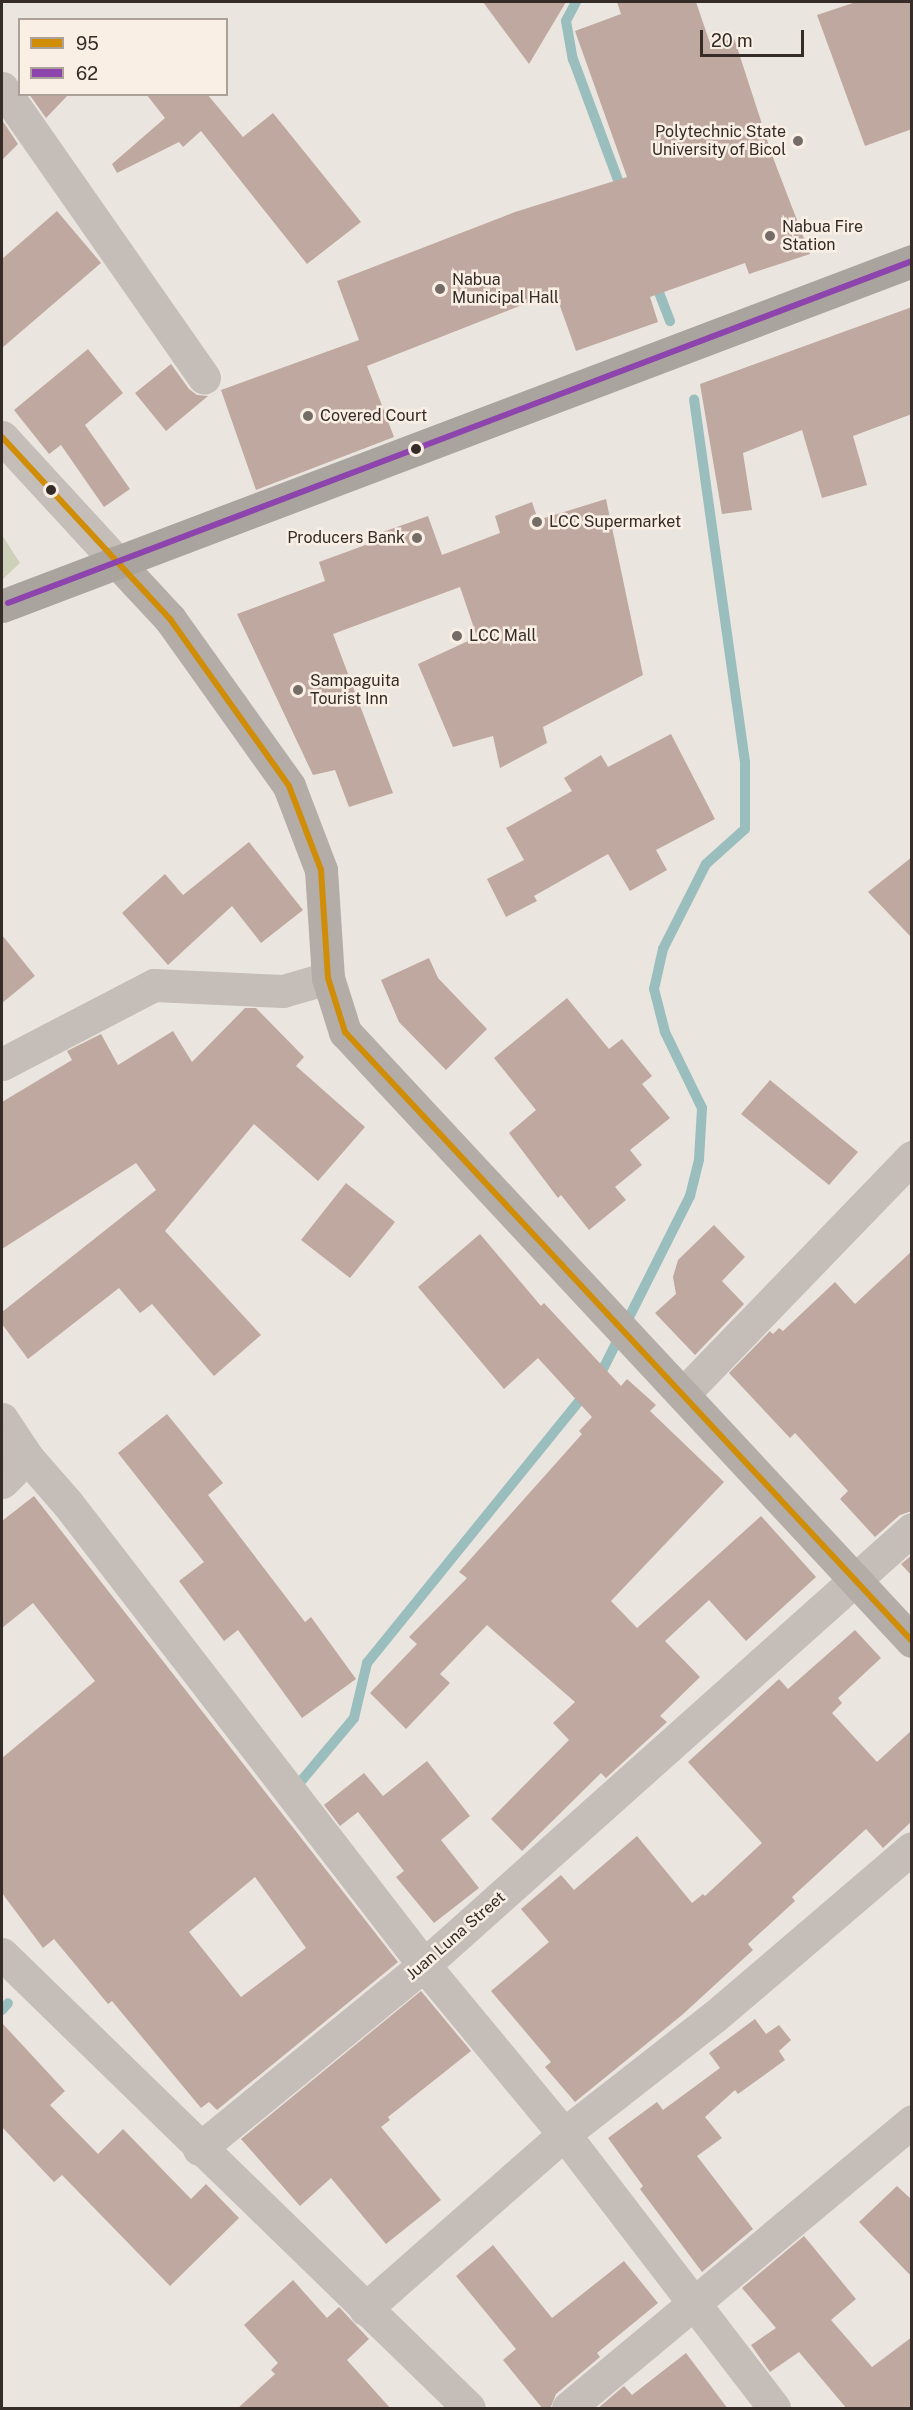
<!DOCTYPE html>
<style>
body{margin:0}
#map{position:relative;width:913px;height:2410px;overflow:hidden;background:#ebe5df;font-family:"Public Sans",sans-serif}
div>[style]{position:absolute}
.green>*{inset:0;background:#cdd1b9}
.stream>*{height:10px;margin:-5px;padding:0 5px;transform-origin:5px;border-radius:5px;background:#9abebd}
.building>*{inset:0;background:#bfa8a0}
.minor>*{height:33px;margin:-16.5px;padding:0 16.5px;transform-origin:16.5px;border-radius:16.5px;background:#c4bdb8}
.major>*{height:33px;margin:-16.5px;padding:0 16.5px;transform-origin:16.5px;border-radius:16.5px;background:#b3aca7}
.highway>*{height:33px;margin:-16.5px;padding:0 16.5px;transform-origin:16.5px;border-radius:16.5px;background:#aaa49e}
.bus-1>*{height:6px;margin:-3px;padding:0 3px;transform-origin:3px;border-radius:3px;background:#d08d08}
.bus-2>*{height:6px;margin:-3px;padding:0 3px;transform-origin:3px;border-radius:3px;background:#8e44ad}
.dots>*{width:16px;height:16px;translate:-50% -50%;box-sizing:border-box;border:3px solid #f9efe5;border-radius:50%}
span{translate:-50% -50%;white-space:nowrap;text-align:center;line-height:1.15;-webkit-text-stroke:5px #f9efe5;paint-order:stroke}
.poi-label{font-size:16px;color:#352b27}
.right{translate:-100% -50%;text-align:right}
.left{translate:0 -50%;text-align:left}
.street-label{font-size:16px;color:#352b27}
.frame{position:absolute;inset:0;border:3px solid #352b27;pointer-events:none}
.legend{position:absolute;left:18px;top:18px;width:210px;height:78px;box-sizing:border-box;background:#f9efe5;border:2px solid #aba199;margin:0;padding:8px 10px;list-style:none;font-size:18px;color:#352b27}
.legend li{display:flex;align-items:center;gap:12px;height:30px}
.legend b{width:30px;border:2px solid #aba199}
.scale{position:absolute;left:700px;top:30px;width:104px;height:27px;box-sizing:border-box;border:3px solid #352b27;border-top:0;padding-left:8px;font-size:18px;line-height:21px;white-space:nowrap;color:#352b27;-webkit-text-stroke:4px #f9efe5;paint-order:stroke}
</style>
<div id="map">
<div class="green">
<i style="clip-path:polygon(2px 535px,20px 563px,2px 580px)"></i>
</div>
<div class="stream">
<i style="left:576px;top:2px;width:21px;rotate:118deg"></i>
<i style="left:566px;top:21px;width:39px;rotate:80deg"></i>
<i style="left:573px;top:59px;width:141px;rotate:69.6deg"></i>
<i style="left:655px;top:282px;width:42px;rotate:69deg"></i>
<i style="left:598px;top:1379px;width:205px;rotate:-63.3deg"></i>
<i style="left:690px;top:1196px;width:38px;rotate:-76deg"></i>
<i style="left:699px;top:1159px;width:51px;rotate:-86.6deg"></i>
<i style="left:702px;top:1108px;width:85px;rotate:-116deg"></i>
<i style="left:665px;top:1032px;width:44px;rotate:-104.3deg"></i>
<i style="left:654px;top:989px;width:41px;rotate:-77.3deg"></i>
<i style="left:663px;top:949px;width:95px;rotate:-63.2deg"></i>
<i style="left:706px;top:864px;width:52px;rotate:-41.9deg"></i>
<i style="left:745px;top:829px;width:67px;rotate:-90deg"></i>
<i style="left:745px;top:762px;width:366px;rotate:-98deg"></i>
<i style="left:302px;top:1780px;width:81px;rotate:-50deg"></i>
<i style="left:354px;top:1718px;width:57px;rotate:-76.7deg"></i>
<i style="left:367px;top:1663px;width:348px;rotate:-51deg"></i>
<i style="left:2px;top:2010px;width:9px;rotate:-49deg"></i>
</div>
<div class="building">
<i style="clip-path:polygon(483px 2px,566px 2px,529px 64px)"></i>
<i style="clip-path:polygon(617px 2px,696px 2px,711px 46px,734px 38px,772px 155px,810px 254px,749px 274px,745px 263px,650px 297px,658px 322px,576px 351px,555px 292px,367px 366px,394px 437px,256px 490px,221px 390px,359px 340px,337px 281px,515px 212px,627px 177px,575px 31px,621px 14px)"></i>
<i style="clip-path:polygon(856px 2px,912px 2px,912px 129px,865px 146px,817px 15px)"></i>
<i style="clip-path:polygon(29px 94px,69px 94px,46px 118px)"></i>
<i style="clip-path:polygon(146px 94px,207px 94px,243px 137px,273px 113px,361px 222px,307px 264px,201px 131px,183px 147px,179px 142px,117px 173px,112px 164px,165px 118px)"></i>
<i style="clip-path:polygon(2px 120px,18px 144px,2px 160px)"></i>
<i style="clip-path:polygon(57px 211px,101px 263px,2px 348px,2px 259px)"></i>
<i style="clip-path:polygon(912px 307px,912px 414px,853px 436px,867px 485px,822px 498px,802px 430px,743px 453px,752px 510px,722px 514px,700px 384px)"></i>
<i style="clip-path:polygon(88px 349px,123px 393px,85px 425px,130px 489px,104px 507px,61px 445px,49px 454px,14px 410px)"></i>
<i style="clip-path:polygon(171px 364px,189px 389px,197px 395px,208px 396px,166px 431px,135px 393px)"></i>
<i style="clip-path:polygon(606px 499px,643px 675px,543px 727px,547px 743px,500px 768px,493px 736px,453px 747px,418px 664px,477px 637px,460px 587px,333px 634px,393px 793px,349px 807px,335px 770px,313px 775px,237px 614px,325px 581px,319px 562px,379px 540px,377px 534px,428px 516px,442px 555px,500px 533px,495px 516px,532px 502px,538px 520px)"></i>
<i style="clip-path:polygon(671px 734px,715px 819px,656px 850px,667px 870px,630px 891px,608px 854px,534px 896px,537px 901px,506px 917px,487px 879px,524px 860px,506px 828px,572px 791px,564px 778px,601px 755px,608px 767px)"></i>
<i style="clip-path:polygon(249px 842px,303px 910px,261px 943px,232px 906px,168px 965px,122px 913px,165px 874px,183px 895px)"></i>
<i style="clip-path:polygon(912px 857px,912px 938px,868px 892px)"></i>
<i style="clip-path:polygon(2px 935px,35px 976px,2px 1003px)"></i>
<i style="clip-path:polygon(429px 958px,438px 978px,487px 1029px,446px 1070px,399px 1022px,381px 980px)"></i>
<i style="clip-path:polygon(567px 998px,609px 1049px,622px 1039px,652px 1076px,642px 1084px,670px 1118px,630px 1150px,642px 1165px,615px 1187px,626px 1200px,589px 1230px,561px 1195px,558px 1198px,509px 1133px,536px 1110px,494px 1058px)"></i>
<i style="clip-path:polygon(245px 1008px,256px 1008px,304px 1057px,296px 1066px,365px 1127px,318px 1181px,254px 1124px,165px 1231px,261px 1335px,214px 1376px,152px 1304px,140px 1313px,119px 1288px,28px 1359px,2px 1324px,2px 1312px,156px 1190px,136px 1163px,2px 1249px,2px 1102px,72px 1060px,67px 1051px,101px 1034px,118px 1065px,173px 1031px,192px 1062px)"></i>
<i style="clip-path:polygon(770px 1080px,858px 1152px,829px 1185px,741px 1114px)"></i>
<i style="clip-path:polygon(346px 1183px,395px 1222px,350px 1278px,301px 1240px)"></i>
<i style="clip-path:polygon(714px 1225px,745px 1257px,722px 1281px,744px 1304px,695px 1355px,655px 1313px,676px 1294px,673px 1277px,678px 1260px)"></i>
<i style="clip-path:polygon(480px 1234px,541px 1306px,544px 1303px,621px 1386px,627px 1379px,656px 1405px,650px 1411px,724px 1482px,611px 1601px,637px 1628px,761px 1516px,816px 1577px,746px 1641px,709px 1600px,665px 1641px,700px 1677px,660px 1716px,667px 1722px,606px 1778px,601px 1773px,522px 1851px,491px 1819px,569px 1740px,553px 1723px,575px 1702px,487px 1625px,440px 1674px,450px 1683px,406px 1729px,370px 1693px,417px 1644px,409px 1637px,467px 1578px,459px 1572px,582px 1434px,579px 1431px,592px 1417px,538px 1358px,504px 1389px,418px 1287px)"></i>
<i style="clip-path:polygon(912px 1251px,912px 1511px,900px 1515px,875px 1537px,840px 1499px,848px 1491px,795px 1433px,790px 1438px,729px 1373px,770px 1331px,773px 1334px,779px 1328px,783px 1331px,835px 1282px,855px 1304px)"></i>
<i style="clip-path:polygon(167px 1414px,223px 1483px,208px 1495px,305px 1622px,311px 1617px,356px 1679px,302px 1718px,238px 1630px,224px 1641px,179px 1581px,204px 1562px,118px 1453px)"></i>
<i style="clip-path:polygon(evenodd,34px 1496px,398px 1962px,217px 2110px,209px 2102px,201px 2108px,112px 2001px,108px 2004px,54px 1939px,43px 1948px,2px 1893px,2px 1758px,95px 1681px,33px 1603px,2px 1628px,2px 1521px,34px 1496px,255px 1877px,306px 1948px,241px 1997px,189px 1932px,255px 1877px)"></i>
<i style="clip-path:polygon(912px 1555px,912px 1576px,901px 1564px)"></i>
<i style="clip-path:polygon(855px 1630px,881px 1658px,838px 1698px,842px 1703px,832px 1713px,877px 1762px,912px 1730px,912px 1821px,883px 1848px,866px 1829px,792px 1897px,795px 1901px,748px 1944px,753px 1950px,682px 2015px,575px 2102px,545px 2067px,551px 2062px,491px 1991px,549px 1942px,521px 1909px,561px 1875px,574px 1890px,637px 1836px,692px 1903px,703px 1894px,705px 1896px,762px 1843px,688px 1762px,779px 1679px,788px 1689px)"></i>
<i style="clip-path:polygon(427px 1761px,470px 1816px,441px 1840px,479px 1888px,434px 1923px,396px 1877px,404px 1871px,358px 1812px,340px 1826px,324px 1805px,364px 1773px,383px 1796px)"></i>
<i style="clip-path:polygon(421px 1991px,471px 2051px,388px 2117px,390px 2120px,381px 2127px,441px 2200px,386px 2244px,331px 2178px,300px 2206px,241px 2139px)"></i>
<i style="clip-path:polygon(755px 2019px,766px 2034px,779px 2025px,791px 2040px,779px 2051px,785px 2060px,738px 2094px,735px 2090px,705px 2117px,722px 2138px,697px 2156px,753px 2229px,702px 2272px,640px 2189px,643px 2186px,608px 2138px,657px 2102px,663px 2110px,720px 2068px,709px 2053px)"></i>
<i style="clip-path:polygon(2px 2023px,65px 2091px,50px 2105px,98px 2154px,123px 2129px,191px 2199px,206px 2184px,239px 2218px,170px 2286px,62px 2175px,54px 2182px,2px 2127px)"></i>
<i style="clip-path:polygon(897px 2186px,912px 2200px,912px 2277px,859px 2222px)"></i>
<i style="clip-path:polygon(804px 2236px,856px 2299px,831px 2320px,872px 2367px,912px 2337px,912px 2409px,847px 2409px,799px 2352px,770px 2372px,751px 2345px,776px 2328px,742px 2288px)"></i>
<i style="clip-path:polygon(493px 2245px,552px 2318px,624px 2261px,658px 2303px,597px 2353px,600px 2357px,556px 2394px,550px 2409px,543px 2409px,503px 2360px,516px 2349px,456px 2276px)"></i>
<i style="clip-path:polygon(293px 2280px,327px 2318px,339px 2307px,369px 2339px,347px 2360px,391px 2409px,237px 2409px,275px 2374px,271px 2370px,278px 2363px,244px 2325px)"></i>
<i style="clip-path:polygon(686px 2353px,728px 2409px,597px 2409px,624px 2386px,632px 2395px)"></i>
</div>
<div class="minor">
<i style="left:2px;top:88px;width:353px;rotate:55.1deg"></i>
<i style="left:2px;top:437px;width:170px;rotate:47.4deg"></i>
<i style="left:2px;top:1064px;width:171px;rotate:-27.5deg"></i>
<i style="left:154px;top:985px;width:129px;rotate:2.7deg"></i>
<i style="left:283px;top:991px;width:47px;rotate:-16.1deg"></i>
<i style="left:684px;top:1393px;width:328px;rotate:-46deg"></i>
<i style="left:2px;top:1419px;width:45px;rotate:56.7deg"></i>
<i style="left:27px;top:1457px;width:62px;rotate:48.9deg"></i>
<i style="left:68px;top:1504px;width:582px;rotate:52.32deg"></i>
<i style="left:424px;top:1965px;width:219px;rotate:50.4deg"></i>
<i style="left:564px;top:2134px;width:345px;rotate:52.5deg"></i>
<i style="left:2px;top:1482px;width:35px;rotate:-45deg"></i>
<i style="left:27px;top:1457px;width:23px;rotate:-151deg"></i>
<i style="left:2px;top:1954px;width:651px;rotate:44.19deg"></i>
<i style="left:199px;top:2149px;width:291px;rotate:-39.3deg"></i>
<i style="left:424px;top:1965px;width:654px;rotate:-41.78deg"></i>
<i style="left:365px;top:2309px;width:265px;rotate:-41.3deg"></i>
<i style="left:564px;top:2134px;width:190px;rotate:-38deg"></i>
<i style="left:714px;top:2017px;width:260px;rotate:-40.5deg"></i>
<i style="left:568px;top:2408px;width:448px;rotate:-39.8deg"></i>
</div>
<div class="major">
<i style="left:117px;top:562px;width:78px;rotate:47.1deg"></i>
<i style="left:170px;top:619px;width:205px;rotate:54.5deg"></i>
<i style="left:289px;top:786px;width:90px;rotate:69.1deg"></i>
<i style="left:321px;top:870px;width:108px;rotate:86.3deg"></i>
<i style="left:328px;top:978px;width:57px;rotate:72.5deg"></i>
<i style="left:345px;top:1032px;width:832px;rotate:47.05deg"></i>
</div>
<div class="highway">
<i style="left:2px;top:606px;width:973px;rotate:-20.76deg"></i>
</div>
<div class="bus-1">
<i style="left:2px;top:437px;width:248px;rotate:47.3deg"></i>
<i style="left:170px;top:619px;width:205px;rotate:54.5deg"></i>
<i style="left:289px;top:786px;width:90px;rotate:69.1deg"></i>
<i style="left:321px;top:870px;width:108px;rotate:86.3deg"></i>
<i style="left:328px;top:978px;width:57px;rotate:72.5deg"></i>
<i style="left:345px;top:1032px;width:832px;rotate:47.05deg"></i>
</div>
<div class="bus-2">
<i style="left:8px;top:603px;width:967px;rotate:-20.72deg"></i>
</div>
<div class="dots">
<i style="left:798px;top:141px;background:#756c67"></i>
<i style="left:770px;top:236px;background:#756c67"></i>
<i style="left:440px;top:289px;background:#756c67"></i>
<i style="left:308px;top:416px;background:#756c67"></i>
<i style="left:416px;top:449px;background:#352b27"></i>
<i style="left:51px;top:490px;background:#352b27"></i>
<i style="left:537px;top:522px;background:#756c67"></i>
<i style="left:417px;top:538px;background:#756c67"></i>
<i style="left:457px;top:636px;background:#756c67"></i>
<i style="left:298px;top:690px;background:#756c67"></i>
</div>
<div class="poi-label">
<span class="right" style="left:786px;top:141px">Polytechnic State<br>University of Bicol</span>
<span class="left" style="left:782px;top:236px">Nabua Fire<br>Station</span>
<span class="left" style="left:452px;top:289px">Nabua<br>Municipal Hall</span>
<span class="left" style="left:320px;top:416px">Covered Court</span>
<span class="left" style="left:549px;top:522px">LCC Supermarket</span>
<span class="right" style="left:405px;top:538px">Producers Bank</span>
<span class="left" style="left:469px;top:636px">LCC Mall</span>
<span class="left" style="left:310px;top:690px">Sampaguita<br>Tourist Inn</span>
</div>
<div class="street-label">
<span style="left:456px;top:1936px;rotate:-41deg">Juan Luna Street</span>
</div>
<div class="frame"></div>
<ul class="legend">
<li><b style="height:8px;background:#d08d08"></b>95</li>
<li><b style="height:8px;background:#8e44ad"></b>62</li>
</ul>
<div class="scale">20 m</div>
</div>
